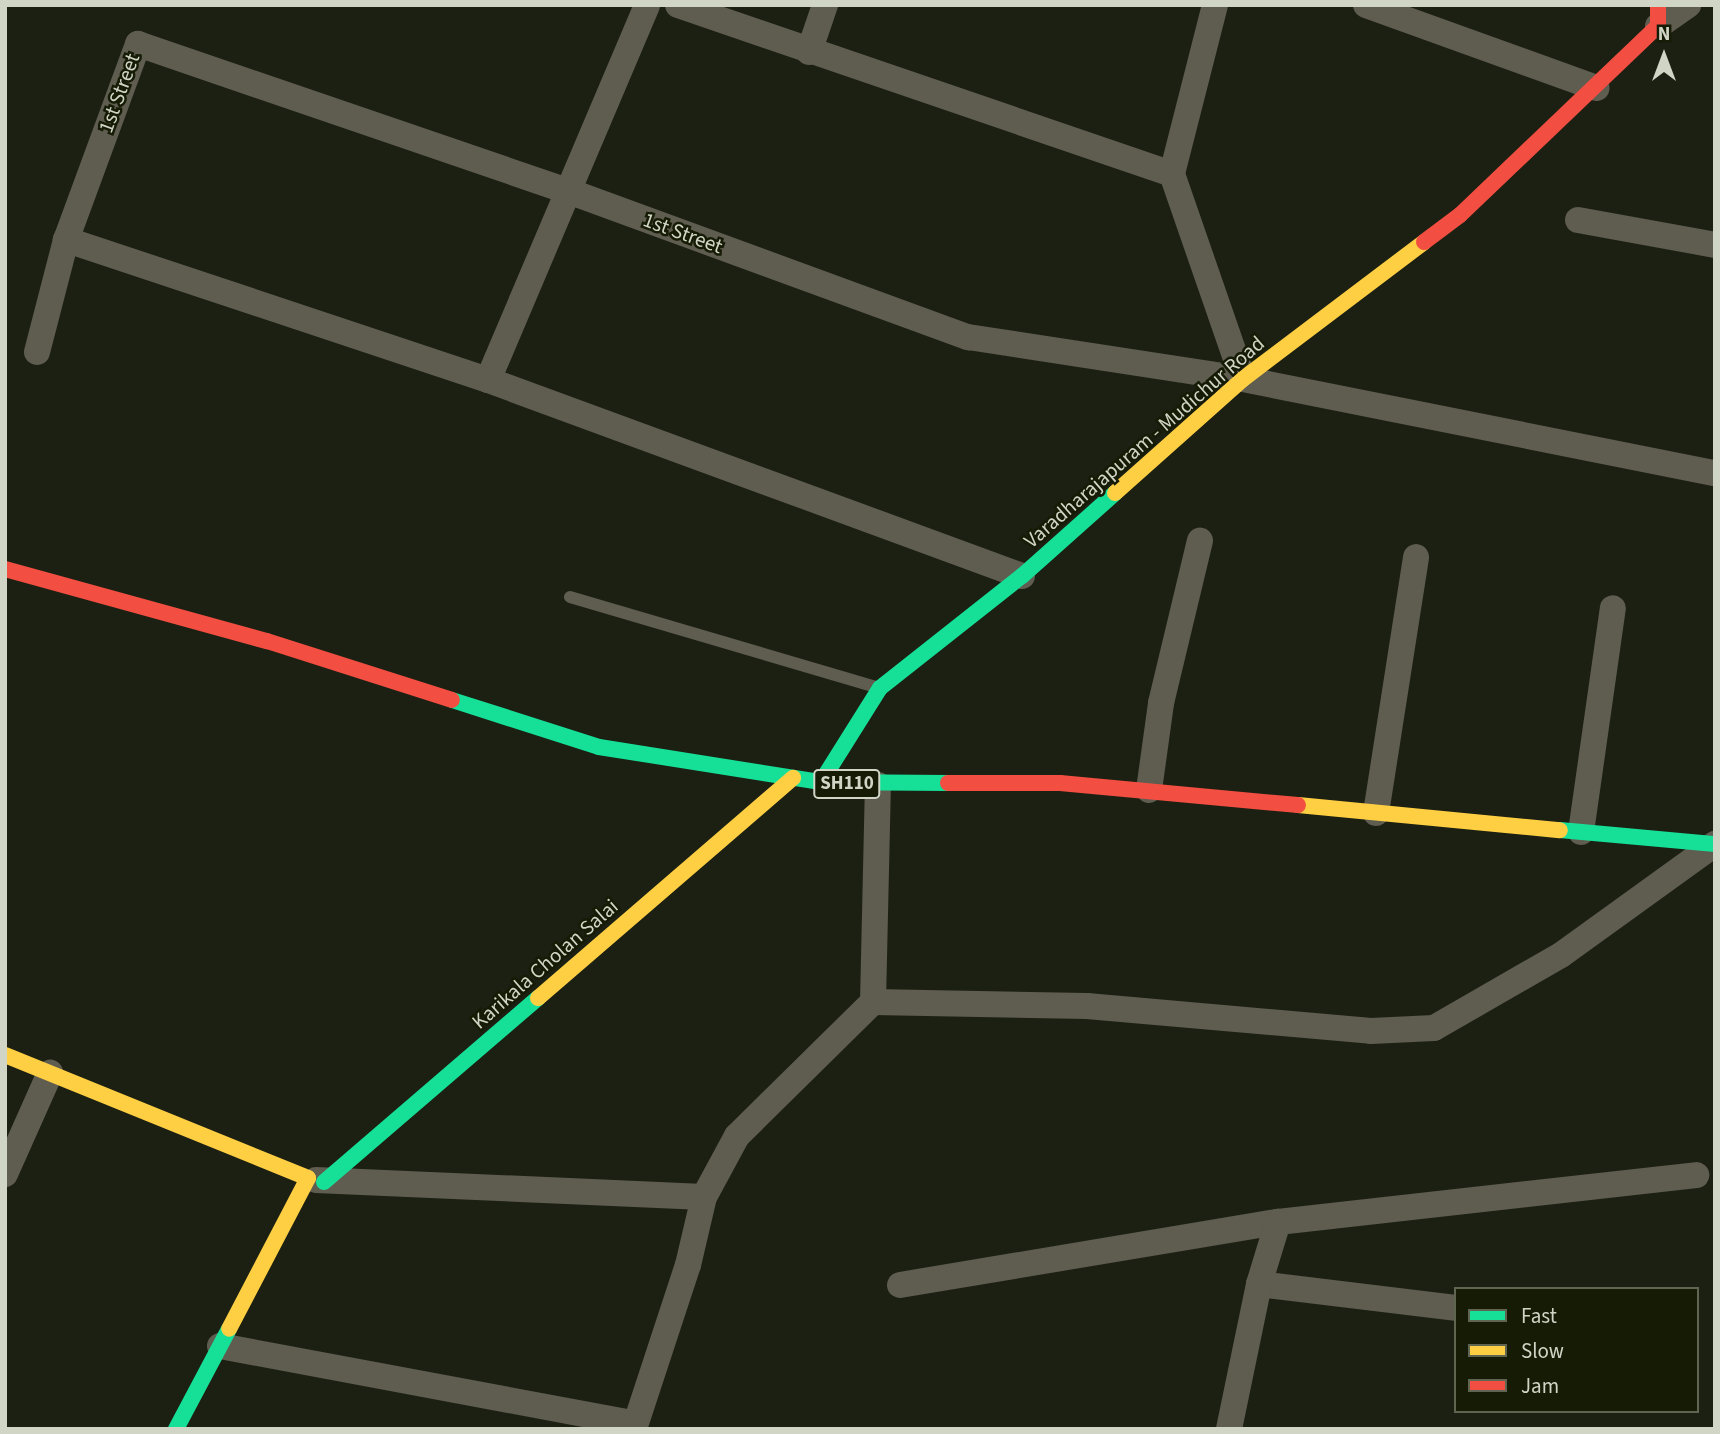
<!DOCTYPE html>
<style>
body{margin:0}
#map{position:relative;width:1720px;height:1434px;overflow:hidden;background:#1c2013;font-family:"Source Sans 3",sans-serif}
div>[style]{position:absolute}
.lane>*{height:12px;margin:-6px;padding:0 6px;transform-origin:6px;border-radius:6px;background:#5f5c50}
.street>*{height:26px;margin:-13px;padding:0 13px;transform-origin:13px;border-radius:13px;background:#5f5c50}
.fast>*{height:16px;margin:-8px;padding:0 8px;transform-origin:8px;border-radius:8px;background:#16e098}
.slow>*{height:16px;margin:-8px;padding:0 8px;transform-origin:8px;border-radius:8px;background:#ffcf43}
.jam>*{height:16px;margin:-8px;padding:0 8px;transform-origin:8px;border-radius:8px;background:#f24e42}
span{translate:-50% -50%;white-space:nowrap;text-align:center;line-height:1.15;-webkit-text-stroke:5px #161b05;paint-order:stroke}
.shield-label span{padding:2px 5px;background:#161b05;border:2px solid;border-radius:5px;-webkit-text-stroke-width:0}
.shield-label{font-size:19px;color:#d0d5c6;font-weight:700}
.street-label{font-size:21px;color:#d0d5c6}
.frame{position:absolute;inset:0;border:7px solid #d0d5c6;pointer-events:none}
.legend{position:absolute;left:1454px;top:1287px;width:245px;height:126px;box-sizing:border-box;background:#161b05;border:2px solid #606552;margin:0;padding:9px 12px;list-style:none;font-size:21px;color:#d0d5c6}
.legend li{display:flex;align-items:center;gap:14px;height:35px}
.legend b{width:35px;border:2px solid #606552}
.north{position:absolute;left:1629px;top:21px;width:70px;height:70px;-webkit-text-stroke:5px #161b05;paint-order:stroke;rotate:0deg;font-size:19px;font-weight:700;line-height:28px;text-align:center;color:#d0d5c6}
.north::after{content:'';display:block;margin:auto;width:24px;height:32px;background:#d0d5c6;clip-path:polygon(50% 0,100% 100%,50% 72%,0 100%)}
</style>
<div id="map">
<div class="lane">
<i style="left:570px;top:597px;width:318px;rotate:16.4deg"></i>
</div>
<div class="street">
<i style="left:678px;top:5px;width:522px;rotate:18.89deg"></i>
<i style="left:1215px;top:5px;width:174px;rotate:104.3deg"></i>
<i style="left:1172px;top:174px;width:217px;rotate:70.9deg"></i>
<i style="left:1366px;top:5px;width:245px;rotate:19.8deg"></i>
<i style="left:1658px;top:26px;width:37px;rotate:-35deg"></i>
<i style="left:809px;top:52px;width:50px;rotate:-71.2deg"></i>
<i style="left:1578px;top:220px;width:139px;rotate:10.3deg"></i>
<i style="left:37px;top:352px;width:116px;rotate:-75.5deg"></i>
<i style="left:488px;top:380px;width:407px;rotate:-67deg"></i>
<i style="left:1022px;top:576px;width:569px;rotate:-159.84deg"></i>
<i style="left:488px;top:380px;width:445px;rotate:-161.6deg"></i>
<i style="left:66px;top:240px;width:209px;rotate:-69.8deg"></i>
<i style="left:138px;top:44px;width:458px;rotate:18.9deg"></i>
<i style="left:571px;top:192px;width:423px;rotate:20.1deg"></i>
<i style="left:968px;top:337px;width:278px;rotate:8.7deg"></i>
<i style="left:1243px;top:379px;width:481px;rotate:11.3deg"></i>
<i style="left:1149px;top:790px;width:88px;rotate:-82.1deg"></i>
<i style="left:1161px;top:703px;width:167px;rotate:-76.5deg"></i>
<i style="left:1376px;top:813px;width:259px;rotate:-81.1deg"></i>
<i style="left:1581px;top:832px;width:226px;rotate:-81.9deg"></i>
<i style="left:873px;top:1002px;width:214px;rotate:1.1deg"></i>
<i style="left:1087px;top:1006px;width:285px;rotate:5deg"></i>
<i style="left:1371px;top:1031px;width:63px;rotate:-2.7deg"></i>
<i style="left:1434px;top:1028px;width:146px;rotate:-29.9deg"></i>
<i style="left:1561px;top:955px;width:190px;rotate:-35.8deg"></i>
<i style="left:5px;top:1174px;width:111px;rotate:-66deg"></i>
<i style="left:316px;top:1180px;width:388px;rotate:2.5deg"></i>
<i style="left:1259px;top:1284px;width:198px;rotate:6.9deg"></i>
<i style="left:900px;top:1285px;width:383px;rotate:-9.5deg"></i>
<i style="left:1278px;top:1222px;width:421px;rotate:-6.4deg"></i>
<i style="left:220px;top:1346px;width:422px;rotate:10.6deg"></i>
<i style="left:634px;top:1429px;width:173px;rotate:-71.8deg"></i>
<i style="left:688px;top:1265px;width:70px;rotate:-76.8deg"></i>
<i style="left:704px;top:1197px;width:69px;rotate:-61.6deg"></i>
<i style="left:737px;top:1136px;width:191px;rotate:-44.6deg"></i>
<i style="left:873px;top:1002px;width:217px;rotate:-88.7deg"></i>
<i style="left:1229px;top:1429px;width:148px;rotate:-78.3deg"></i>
<i style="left:1259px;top:1284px;width:65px;rotate:-73deg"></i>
</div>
<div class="fast">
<i style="left:452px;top:700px;width:154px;rotate:17.7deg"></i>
<i style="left:599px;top:747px;width:225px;rotate:9deg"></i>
<i style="left:821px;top:782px;width:127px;rotate:0.5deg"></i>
<i style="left:821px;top:782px;width:111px;rotate:-57.9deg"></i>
<i style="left:880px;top:688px;width:181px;rotate:-38.3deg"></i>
<i style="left:1022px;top:576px;width:125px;rotate:-41.7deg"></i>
<i style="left:1560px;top:830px;width:156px;rotate:5.2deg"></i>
<i style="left:324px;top:1182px;width:282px;rotate:-40.7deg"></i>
<i style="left:176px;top:1429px;width:113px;rotate:-62.1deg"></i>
</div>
<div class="slow">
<i style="left:1115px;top:493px;width:171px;rotate:-41.7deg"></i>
<i style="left:1243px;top:379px;width:227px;rotate:-37.1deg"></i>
<i style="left:1298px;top:805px;width:263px;rotate:5.5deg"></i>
<i style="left:538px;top:998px;width:337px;rotate:-40.8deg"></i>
<i style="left:5px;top:1055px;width:327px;rotate:22.1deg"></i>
<i style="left:308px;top:1178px;width:170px;rotate:117.6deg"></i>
</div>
<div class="jam">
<i style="left:1424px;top:242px;width:45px;rotate:-36.9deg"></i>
<i style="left:1460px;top:215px;width:274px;rotate:-43.7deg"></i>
<i style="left:1658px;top:26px;width:21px;rotate:-90deg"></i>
<i style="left:5px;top:569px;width:272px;rotate:15.4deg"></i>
<i style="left:267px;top:641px;width:194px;rotate:17.7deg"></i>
<i style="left:948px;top:783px;width:112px"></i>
<i style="left:1060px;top:783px;width:239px;rotate:5.3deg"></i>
</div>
<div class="shield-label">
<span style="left:847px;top:784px">SH110</span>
</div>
<div class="street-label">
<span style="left:119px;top:93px;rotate:-70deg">1st Street</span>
<span style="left:683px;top:233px;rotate:20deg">1st Street</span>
<span style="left:1144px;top:442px;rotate:-41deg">Varadharajapuram - Mudichur Road</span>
<span style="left:545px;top:964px;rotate:-41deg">Karikala Cholan Salai</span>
</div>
<div class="frame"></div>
<ul class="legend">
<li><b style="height:9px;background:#16e098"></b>Fast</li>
<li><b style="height:9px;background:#ffcf43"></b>Slow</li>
<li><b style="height:9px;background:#f24e42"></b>Jam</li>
</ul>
<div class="north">N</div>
</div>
